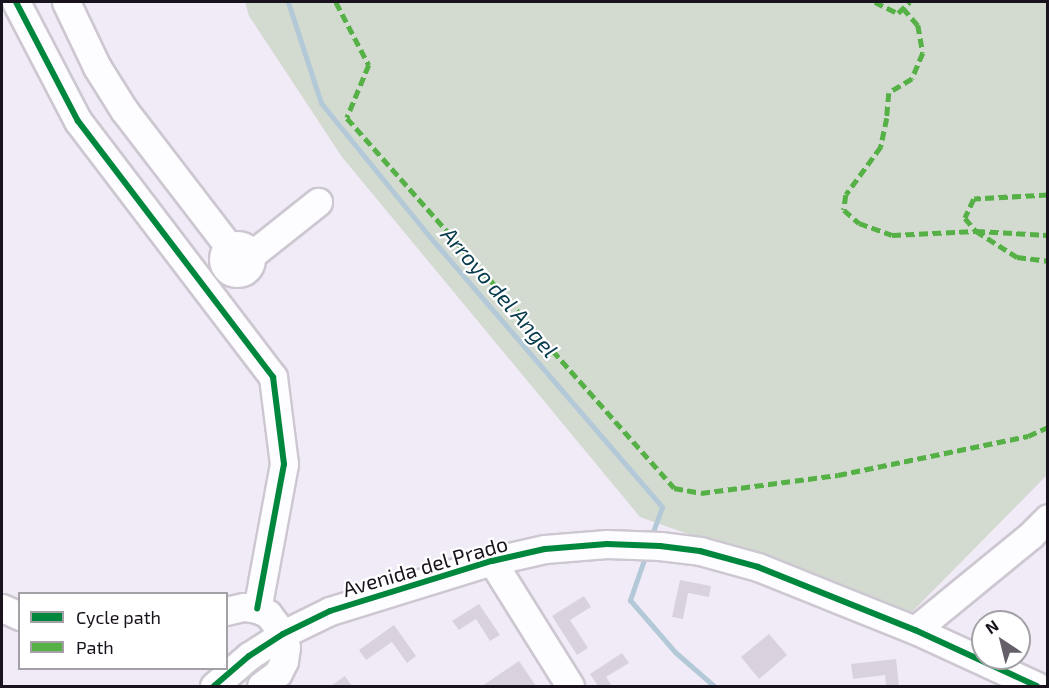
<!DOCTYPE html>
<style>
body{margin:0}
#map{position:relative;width:1049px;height:688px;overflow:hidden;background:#f1ebf7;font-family:"Exo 2",sans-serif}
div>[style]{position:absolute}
.green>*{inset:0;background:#d3dad0}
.stream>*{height:5px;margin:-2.5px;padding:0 2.5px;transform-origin:2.5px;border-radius:2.5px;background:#b3c9d8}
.building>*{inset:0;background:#d9d2dc}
.roads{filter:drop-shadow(2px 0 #cdc7d1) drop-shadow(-2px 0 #cdc7d1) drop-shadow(0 2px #cdc7d1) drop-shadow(0 -2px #cdc7d1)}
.minor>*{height:27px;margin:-13.5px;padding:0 13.5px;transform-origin:13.5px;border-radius:13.5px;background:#fdfcfe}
.minor>.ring{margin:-13.5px;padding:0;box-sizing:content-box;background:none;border:27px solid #fdfcfe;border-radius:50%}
.quiet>*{height:4.5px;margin-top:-2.25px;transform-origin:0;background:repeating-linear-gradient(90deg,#55b145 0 9px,transparent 0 13.5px)}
.cycleway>*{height:6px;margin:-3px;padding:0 3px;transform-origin:3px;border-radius:3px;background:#00873e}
span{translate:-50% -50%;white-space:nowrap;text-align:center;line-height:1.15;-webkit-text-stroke:4.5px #fff;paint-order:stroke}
.street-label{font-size:21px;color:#19131d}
.water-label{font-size:22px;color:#063a4c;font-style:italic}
.frame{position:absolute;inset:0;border:3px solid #19131d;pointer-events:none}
.legend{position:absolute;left:18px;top:592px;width:210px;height:78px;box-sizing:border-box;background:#fff;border:2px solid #a3a1a5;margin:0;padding:8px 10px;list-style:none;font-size:18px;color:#19131d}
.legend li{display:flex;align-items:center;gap:12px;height:30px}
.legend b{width:30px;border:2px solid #a3a1a5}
.north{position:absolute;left:971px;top:610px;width:60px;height:60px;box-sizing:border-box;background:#fff;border:2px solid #a3a1a5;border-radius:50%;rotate:325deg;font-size:16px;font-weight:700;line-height:24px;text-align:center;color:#19131d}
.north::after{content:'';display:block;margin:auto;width:21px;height:27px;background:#655f69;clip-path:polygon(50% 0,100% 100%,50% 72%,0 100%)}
</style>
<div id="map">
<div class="green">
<i style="clip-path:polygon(245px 2px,1047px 2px,1047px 475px,911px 613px,640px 517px,342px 157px,249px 16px)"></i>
</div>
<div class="stream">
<i style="left:288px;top:2px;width:106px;rotate:71.9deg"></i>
<i style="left:321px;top:103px;width:173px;rotate:50.9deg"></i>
<i style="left:430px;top:237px;width:356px;rotate:49.3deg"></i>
<i style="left:662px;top:507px;width:32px;rotate:110deg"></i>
<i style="left:646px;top:554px;width:49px;rotate:109.2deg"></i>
<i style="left:630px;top:600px;width:69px;rotate:49.1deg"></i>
<i style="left:675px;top:652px;width:52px;rotate:41.1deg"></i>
</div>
<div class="building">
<i style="clip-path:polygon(680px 580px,711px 586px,709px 597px,688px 593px,683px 619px,672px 617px)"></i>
<i style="clip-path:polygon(584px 596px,591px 607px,570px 620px,588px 648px,577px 655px,552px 616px)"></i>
<i style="clip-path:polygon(479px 604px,500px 635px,490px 641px,476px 619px,459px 630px,452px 621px)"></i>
<i style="clip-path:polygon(394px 625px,416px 656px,407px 663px,392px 642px,366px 660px,359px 650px)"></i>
<i style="clip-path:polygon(769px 634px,787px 655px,759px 679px,741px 657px)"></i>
<i style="clip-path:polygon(622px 653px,629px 663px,606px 677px,612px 686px,598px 686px,590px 674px)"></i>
<i style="clip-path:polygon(896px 659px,899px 686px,886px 686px,885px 675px,853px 679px,851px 664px)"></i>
<i style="clip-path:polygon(519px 661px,536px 686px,482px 686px)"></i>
<i style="clip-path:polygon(345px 676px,352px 686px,331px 686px)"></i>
</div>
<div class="roads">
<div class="minor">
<i style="left:16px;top:2px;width:134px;rotate:62.5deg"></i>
<i style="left:78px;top:121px;width:322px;rotate:52.7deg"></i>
<i style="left:273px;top:377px;width:88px;rotate:82.8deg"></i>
<i style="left:284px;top:464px;width:147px;rotate:100.5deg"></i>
<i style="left:66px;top:2px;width:72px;rotate:64.5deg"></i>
<i style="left:97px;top:67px;width:51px;rotate:57.9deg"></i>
<i style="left:124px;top:110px;width:173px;rotate:52.5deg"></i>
<i class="ring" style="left:223px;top:245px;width:1px;height:1px"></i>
<i style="left:250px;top:256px;width:87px;rotate:-38.5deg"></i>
<i style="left:492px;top:561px;width:147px;rotate:58deg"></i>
<i style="left:2px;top:608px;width:20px;rotate:24deg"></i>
<i style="left:226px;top:611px;width:18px;rotate:-13deg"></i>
<i style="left:244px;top:607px;width:13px;rotate:9deg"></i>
<i style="left:257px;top:609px;width:12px;rotate:24deg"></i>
<i style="left:268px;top:614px;width:25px;rotate:53deg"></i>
<i style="left:283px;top:634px;width:13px;rotate:77deg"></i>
<i style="left:286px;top:647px;width:14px;rotate:98deg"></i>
<i style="left:284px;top:661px;width:13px;rotate:117deg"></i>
<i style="left:278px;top:673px;width:21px;rotate:143deg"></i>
<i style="left:915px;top:630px;width:149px;rotate:-39.3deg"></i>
<i style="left:1030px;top:536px;width:25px;rotate:-45deg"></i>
<i style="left:214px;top:686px;width:46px;rotate:-40.6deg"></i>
<i style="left:249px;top:656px;width:40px;rotate:-32.9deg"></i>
<i style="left:283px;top:634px;width:52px;rotate:-26.1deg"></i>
<i style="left:330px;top:611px;width:170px;rotate:-17.2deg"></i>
<i style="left:492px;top:561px;width:54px;rotate:-12.8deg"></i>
<i style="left:545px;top:549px;width:62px;rotate:-4.6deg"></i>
<i style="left:607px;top:544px;width:53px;rotate:2.2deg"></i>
<i style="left:660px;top:546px;width:40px;rotate:7.1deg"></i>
<i style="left:700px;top:551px;width:60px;rotate:15.4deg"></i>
<i style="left:758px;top:567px;width:169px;rotate:21.9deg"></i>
<i style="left:915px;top:630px;width:134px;rotate:24.7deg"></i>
</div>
</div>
<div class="quiet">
<i style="left:336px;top:2px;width:71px;rotate:62.4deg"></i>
<i style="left:369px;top:65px;width:57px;rotate:112.5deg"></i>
<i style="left:347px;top:118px;width:494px;rotate:48.5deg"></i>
<i style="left:674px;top:488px;width:27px;rotate:10deg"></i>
<i style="left:701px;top:493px;width:138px;rotate:-7.5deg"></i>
<i style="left:838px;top:475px;width:194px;rotate:-11.6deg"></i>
<i style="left:1028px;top:436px;width:22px;rotate:-24deg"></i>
<i style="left:875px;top:2px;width:25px;rotate:26deg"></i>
<i style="left:898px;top:13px;width:16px;rotate:-43deg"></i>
<i style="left:903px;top:8px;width:23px;rotate:49deg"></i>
<i style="left:918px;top:25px;width:28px;rotate:80deg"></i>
<i style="left:923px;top:53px;width:28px;rotate:113deg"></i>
<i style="left:912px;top:79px;width:27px;rotate:149deg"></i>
<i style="left:889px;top:93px;width:25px;rotate:95deg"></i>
<i style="left:887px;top:118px;width:30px;rotate:102deg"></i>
<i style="left:881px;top:147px;width:59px;rotate:126.1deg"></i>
<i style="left:846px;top:195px;width:15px;rotate:98deg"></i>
<i style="left:844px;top:210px;width:20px;rotate:41deg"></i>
<i style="left:859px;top:223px;width:35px;rotate:20deg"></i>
<i style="left:892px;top:235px;width:84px;rotate:-2.7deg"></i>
<i style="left:976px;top:231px;width:72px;rotate:3.2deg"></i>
<i style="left:1048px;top:195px;width:74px;rotate:176.9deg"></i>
<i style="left:974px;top:199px;width:21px;rotate:115deg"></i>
<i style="left:965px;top:218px;width:17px;rotate:50deg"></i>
<i style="left:976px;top:231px;width:49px;rotate:32.4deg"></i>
<i style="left:1017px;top:257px;width:31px;rotate:7deg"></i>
</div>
<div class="cycleway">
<i style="left:16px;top:2px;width:134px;rotate:62.5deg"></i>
<i style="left:78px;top:121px;width:322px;rotate:52.7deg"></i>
<i style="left:273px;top:377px;width:88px;rotate:82.8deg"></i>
<i style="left:284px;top:464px;width:147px;rotate:100.5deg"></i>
<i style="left:214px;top:686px;width:46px;rotate:-40.6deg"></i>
<i style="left:249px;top:656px;width:40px;rotate:-32.9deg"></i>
<i style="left:283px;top:634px;width:52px;rotate:-26.1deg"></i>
<i style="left:330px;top:611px;width:170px;rotate:-17.2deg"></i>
<i style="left:492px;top:561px;width:54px;rotate:-12.8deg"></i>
<i style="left:545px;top:549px;width:62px;rotate:-4.6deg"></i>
<i style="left:607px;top:544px;width:53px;rotate:2.2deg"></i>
<i style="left:660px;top:546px;width:40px;rotate:7.1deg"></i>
<i style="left:700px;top:551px;width:60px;rotate:15.4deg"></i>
<i style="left:758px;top:567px;width:169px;rotate:21.9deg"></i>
<i style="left:915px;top:630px;width:134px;rotate:24.7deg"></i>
</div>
<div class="street-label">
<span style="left:425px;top:566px;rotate:-16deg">Avenida del Prado</span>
</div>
<div class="water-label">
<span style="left:500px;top:292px;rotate:49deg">Arroyo del Angel</span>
</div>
<div class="frame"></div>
<ul class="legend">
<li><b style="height:8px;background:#00873e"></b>Cycle path</li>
<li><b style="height:8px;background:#55b145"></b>Path</li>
</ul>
<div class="north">N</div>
</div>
